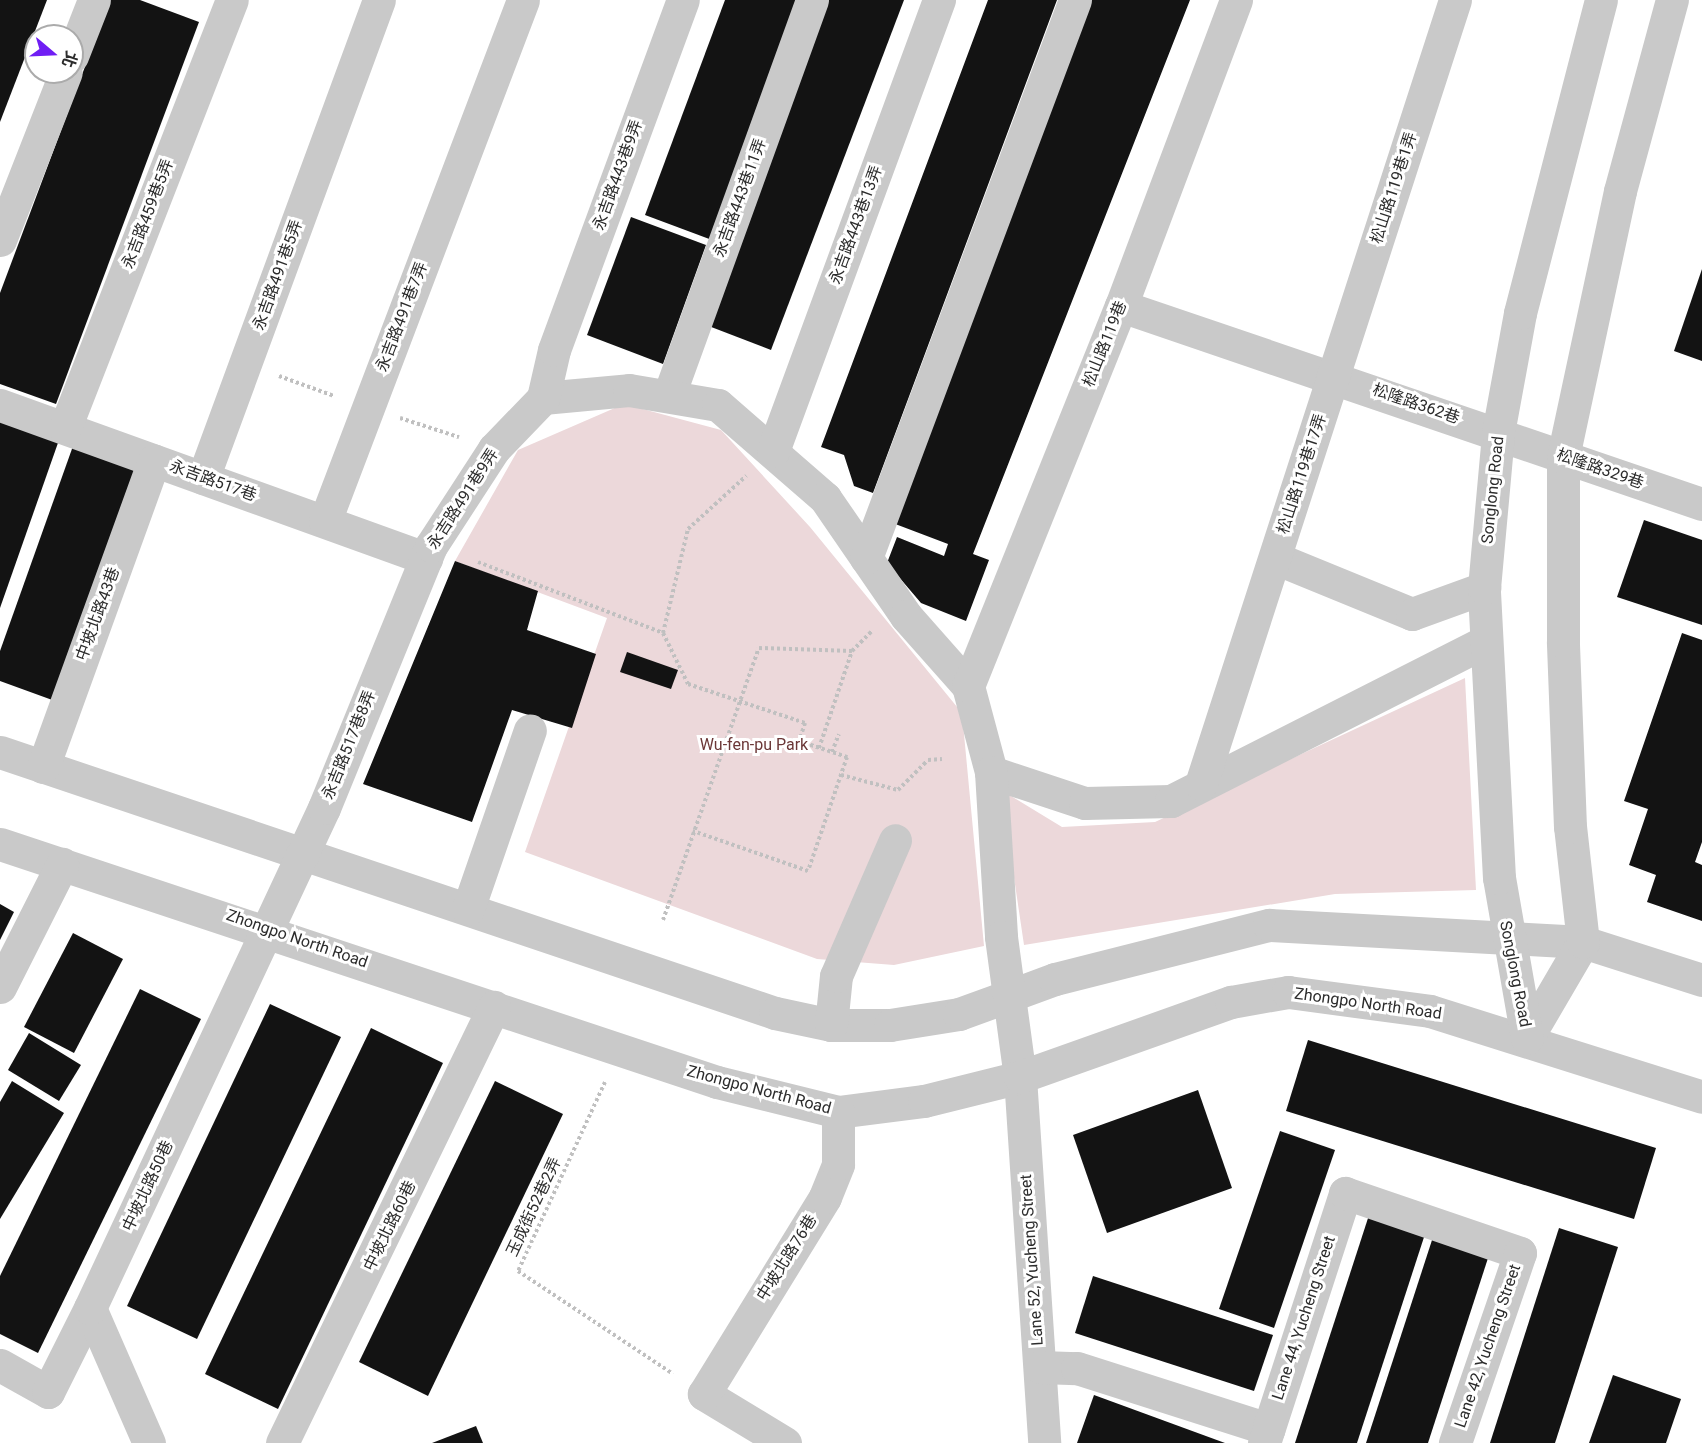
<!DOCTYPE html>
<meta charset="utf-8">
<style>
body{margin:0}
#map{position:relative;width:1702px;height:1443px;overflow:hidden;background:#fff;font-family:Roboto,"Noto Sans TC",sans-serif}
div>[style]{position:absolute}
.green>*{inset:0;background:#ecd8da}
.building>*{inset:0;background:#131313}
.path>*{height:4px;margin-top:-2px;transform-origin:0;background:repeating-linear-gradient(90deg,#c0c0c0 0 3px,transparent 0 6px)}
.minor>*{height:33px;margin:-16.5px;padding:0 16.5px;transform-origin:16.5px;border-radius:16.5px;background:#c9c9c9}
span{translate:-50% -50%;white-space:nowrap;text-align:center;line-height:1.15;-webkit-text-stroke:6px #fff;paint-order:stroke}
.street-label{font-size:16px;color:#2c2c2c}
.park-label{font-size:16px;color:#6b3737}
.north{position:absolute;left:24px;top:24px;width:60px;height:60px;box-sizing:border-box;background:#fff;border:2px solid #ababab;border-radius:50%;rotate:109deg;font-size:16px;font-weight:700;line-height:24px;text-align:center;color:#2c2c2c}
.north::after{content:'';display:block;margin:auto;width:21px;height:27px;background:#701ef4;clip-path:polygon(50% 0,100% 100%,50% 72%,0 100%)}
</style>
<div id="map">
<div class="green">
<i style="clip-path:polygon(624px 404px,721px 430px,810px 527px,962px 713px,984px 946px,894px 965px,817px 959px,525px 852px,607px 618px,455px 561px,518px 450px)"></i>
<i style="clip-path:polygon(1465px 678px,1476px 890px,1335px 894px,1024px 945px,1001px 790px,1062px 827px,1155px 822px)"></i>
</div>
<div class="building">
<i style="clip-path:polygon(0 0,47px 0,0 122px)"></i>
<i style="clip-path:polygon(110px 0,140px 0,199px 22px,56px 404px,0 384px,0 293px)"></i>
<i style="clip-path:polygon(725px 0,801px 0,712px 240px,645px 215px)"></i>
<i style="clip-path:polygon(829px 0,904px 0,771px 350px,706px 325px)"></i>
<i style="clip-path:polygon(988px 0,1057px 0,873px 493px,854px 486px,844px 455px,821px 447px)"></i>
<i style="clip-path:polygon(1091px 0,1190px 0,973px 554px,989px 560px,966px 621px,921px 603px,887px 563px,897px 537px,944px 556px,948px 544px,890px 522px)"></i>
<i style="clip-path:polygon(631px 217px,706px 245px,663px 364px,587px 335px)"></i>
<i style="clip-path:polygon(1702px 269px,1702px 361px,1674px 351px)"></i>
<i style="clip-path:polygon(0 420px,59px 440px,0 608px)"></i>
<i style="clip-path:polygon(73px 446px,137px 469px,55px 701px,0 681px,0 651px)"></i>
<i style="clip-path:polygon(1644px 520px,1702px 540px,1702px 625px,1617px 597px)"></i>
<i style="clip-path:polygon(455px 561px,538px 591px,527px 630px,596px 654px,572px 728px,512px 710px,472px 822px,363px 784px)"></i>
<i style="clip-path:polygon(1682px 633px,1702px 640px,1702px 842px,1695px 862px,1702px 865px,1702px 921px,1647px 902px,1656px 875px,1629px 865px,1648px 809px,1624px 801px)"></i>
<i style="clip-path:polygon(627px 652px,678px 670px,671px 689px,620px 672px)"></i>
<i style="clip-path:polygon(0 904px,14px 912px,0 940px)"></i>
<i style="clip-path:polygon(73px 933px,123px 959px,74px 1053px,24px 1027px)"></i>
<i style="clip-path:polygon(140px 989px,201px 1019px,38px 1353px,0 1334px,0 1276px)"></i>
<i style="clip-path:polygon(270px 1004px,341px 1037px,197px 1339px,127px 1306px)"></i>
<i style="clip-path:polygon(371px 1028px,443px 1063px,278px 1409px,205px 1374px)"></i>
<i style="clip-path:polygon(29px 1033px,81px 1065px,59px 1101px,8px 1070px)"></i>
<i style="clip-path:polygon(1308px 1040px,1656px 1148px,1634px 1219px,1286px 1111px)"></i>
<i style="clip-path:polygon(12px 1081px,64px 1113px,0 1219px,0 1102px)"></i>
<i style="clip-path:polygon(495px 1081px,563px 1114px,428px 1396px,359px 1362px)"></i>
<i style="clip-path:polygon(1198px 1090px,1232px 1188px,1107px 1233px,1073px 1135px)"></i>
<i style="clip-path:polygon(1280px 1131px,1335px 1150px,1274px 1328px,1219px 1309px)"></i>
<i style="clip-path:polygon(1370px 1212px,1426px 1231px,1357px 1443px,1295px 1443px)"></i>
<i style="clip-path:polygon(1559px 1228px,1618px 1247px,1555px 1443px,1490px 1443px)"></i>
<i style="clip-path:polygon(1433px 1237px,1489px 1255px,1428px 1443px,1366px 1443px)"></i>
<i style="clip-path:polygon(1093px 1276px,1273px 1335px,1254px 1391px,1075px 1333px)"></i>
<i style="clip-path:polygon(1613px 1375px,1681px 1399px,1666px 1443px,1589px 1443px)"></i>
<i style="clip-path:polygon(1094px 1395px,1225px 1443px,1077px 1443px)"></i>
<i style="clip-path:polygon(476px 1426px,483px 1443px,432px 1443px)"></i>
</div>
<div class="path">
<i style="left:279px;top:376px;width:59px;rotate:20deg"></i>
<i style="left:400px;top:418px;width:62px;rotate:17.9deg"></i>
<i style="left:478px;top:562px;width:198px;rotate:21deg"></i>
<i style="left:663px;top:633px;width:107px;rotate:-76.5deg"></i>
<i style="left:688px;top:529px;width:79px;rotate:-42.4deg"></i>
<i style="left:663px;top:633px;width:57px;rotate:63.9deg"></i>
<i style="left:688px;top:684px;width:123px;rotate:18.4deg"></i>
<i style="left:805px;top:723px;width:19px;rotate:108deg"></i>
<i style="left:799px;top:741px;width:51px;rotate:18.4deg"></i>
<i style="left:847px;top:757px;width:120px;rotate:108.9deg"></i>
<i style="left:808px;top:871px;width:122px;rotate:-160.8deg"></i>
<i style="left:819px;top:748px;width:102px;rotate:-71.2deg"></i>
<i style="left:832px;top:752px;width:19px;rotate:-69deg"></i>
<i style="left:841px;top:775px;width:59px;rotate:14.7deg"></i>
<i style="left:898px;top:790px;width:42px;rotate:-45deg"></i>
<i style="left:928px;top:760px;width:14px;rotate:-4deg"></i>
<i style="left:663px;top:920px;width:288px;rotate:-70.6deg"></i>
<i style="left:759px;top:648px;width:93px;rotate:1.8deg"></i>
<i style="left:852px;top:651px;width:28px;rotate:-45deg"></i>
<i style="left:605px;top:1082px;width:208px;rotate:114.7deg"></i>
<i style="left:518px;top:1271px;width:186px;rotate:33.6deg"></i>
</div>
<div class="minor">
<i style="left:72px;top:56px;width:60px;rotate:-68.6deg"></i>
<i style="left:0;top:240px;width:180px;rotate:-68.6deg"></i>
<i style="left:1121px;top:306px;width:614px;rotate:18.82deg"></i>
<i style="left:669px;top:395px;width:420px;rotate:-70.1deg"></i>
<i style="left:543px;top:398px;width:86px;rotate:-5.3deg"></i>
<i style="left:629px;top:390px;width:90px;rotate:9.6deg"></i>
<i style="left:718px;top:405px;width:142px;rotate:41deg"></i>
<i style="left:825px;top:498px;width:143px;rotate:55.5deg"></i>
<i style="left:906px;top:616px;width:94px;rotate:48.5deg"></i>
<i style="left:968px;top:686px;width:89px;rotate:75deg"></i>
<i style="left:991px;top:772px;width:99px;rotate:18.3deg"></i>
<i style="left:1085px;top:803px;width:86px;rotate:-1.3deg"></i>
<i style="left:1171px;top:801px;width:353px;rotate:-26.9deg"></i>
<i style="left:0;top:405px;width:453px;rotate:19.8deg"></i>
<i style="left:65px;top:428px;width:459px;rotate:-68.7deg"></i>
<i style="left:773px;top:451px;width:481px;rotate:-69.8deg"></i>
<i style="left:203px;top:478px;width:509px;rotate:-69.79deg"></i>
<i style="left:325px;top:521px;width:557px;rotate:-69.19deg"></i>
<i style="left:866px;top:558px;width:596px;rotate:-69.47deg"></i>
<i style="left:1275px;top:558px;width:148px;rotate:22.2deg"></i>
<i style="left:1412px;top:614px;width:77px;rotate:-19.9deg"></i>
<i style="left:968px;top:686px;width:410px;rotate:-68.1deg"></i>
<i style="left:1121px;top:306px;width:327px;rotate:-69.4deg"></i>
<i style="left:0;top:752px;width:818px;rotate:18.61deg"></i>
<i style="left:775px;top:1013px;width:57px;rotate:12.1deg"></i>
<i style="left:831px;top:1025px;width:59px"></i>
<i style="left:890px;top:1025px;width:70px;rotate:-9.1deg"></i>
<i style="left:959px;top:1014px;width:102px;rotate:-20deg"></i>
<i style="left:1055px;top:979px;width:221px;rotate:-14.2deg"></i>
<i style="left:1269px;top:925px;width:314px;rotate:3.1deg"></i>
<i style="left:1583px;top:942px;width:125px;rotate:17.7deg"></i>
<i style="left:43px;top:767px;width:326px;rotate:-70.1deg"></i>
<i style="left:991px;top:772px;width:165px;rotate:86.5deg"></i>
<i style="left:1001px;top:937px;width:141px;rotate:82.3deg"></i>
<i style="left:1020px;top:1077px;width:367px;rotate:86.2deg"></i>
<i style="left:1201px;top:784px;width:824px;rotate:-72.05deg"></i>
<i style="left:0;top:844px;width:755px;rotate:18.36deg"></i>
<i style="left:717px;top:1082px;width:125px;rotate:13.9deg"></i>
<i style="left:838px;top:1112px;width:87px;rotate:-7.3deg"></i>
<i style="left:924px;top:1101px;width:99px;rotate:-14deg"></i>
<i style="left:1020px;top:1077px;width:224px;rotate:-19.6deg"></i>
<i style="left:1231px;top:1002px;width:58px;rotate:-10deg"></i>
<i style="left:1288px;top:992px;width:143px;rotate:7.6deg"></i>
<i style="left:1430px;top:1011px;width:285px;rotate:17.5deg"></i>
<i style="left:468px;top:909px;width:189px;rotate:-70.9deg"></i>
<i style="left:0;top:987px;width:138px;rotate:-63.2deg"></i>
<i style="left:831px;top:1025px;width:49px;rotate:-84.2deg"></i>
<i style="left:836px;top:976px;width:148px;rotate:-66.5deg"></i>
<i style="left:1527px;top:1038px;width:111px;rotate:-59.7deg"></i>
<i style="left:1583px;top:942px;width:116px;rotate:-96.4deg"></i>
<i style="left:1570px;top:827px;width:185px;rotate:-92.2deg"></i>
<i style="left:1563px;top:642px;width:185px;rotate:-90deg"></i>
<i style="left:1563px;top:457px;width:272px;rotate:-77.9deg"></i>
<i style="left:1620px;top:191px;width:198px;rotate:-74.8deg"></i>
<i style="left:1527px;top:1038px;width:162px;rotate:-99.9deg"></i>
<i style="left:1499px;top:878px;width:290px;rotate:-93deg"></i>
<i style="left:1484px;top:588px;width:156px;rotate:-84.8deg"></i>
<i style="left:1498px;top:433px;width:122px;rotate:-79.6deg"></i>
<i style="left:1520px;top:313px;width:323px;rotate:-75.5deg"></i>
<i style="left:0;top:1365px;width:55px;rotate:29.4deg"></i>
<i style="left:48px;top:1392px;width:94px;rotate:-63.4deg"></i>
<i style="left:1040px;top:1367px;width:37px;rotate:2deg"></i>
<i style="left:1077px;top:1368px;width:201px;rotate:17.7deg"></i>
<i style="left:149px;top:1443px;width:147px;rotate:-113.6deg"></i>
<i style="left:90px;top:1308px;width:552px;rotate:-64.92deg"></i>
<i style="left:324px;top:808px;width:283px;rotate:-67.8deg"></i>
<i style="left:431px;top:546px;width:116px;rotate:-57deg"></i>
<i style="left:494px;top:449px;width:71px;rotate:-46.1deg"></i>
<i style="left:543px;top:398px;width:49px;rotate:-77.1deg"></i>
<i style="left:554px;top:350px;width:373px;rotate:-69.8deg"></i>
<i style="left:282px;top:1443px;width:485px;rotate:-64.1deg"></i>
<i style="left:785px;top:1443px;width:95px;rotate:-148.8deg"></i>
<i style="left:704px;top:1394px;width:231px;rotate:-58.4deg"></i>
<i style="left:825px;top:1197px;width:35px;rotate:-68deg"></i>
<i style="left:838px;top:1164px;width:52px;rotate:-90deg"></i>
<i style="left:1264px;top:1443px;width:263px;rotate:-72deg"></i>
<i style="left:1345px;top:1193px;width:185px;rotate:18.9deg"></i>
<i style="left:1520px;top:1253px;width:201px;rotate:108.9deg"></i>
</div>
<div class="street-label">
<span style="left:618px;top:175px;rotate:-70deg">永吉路443巷9弄</span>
<span style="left:1394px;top:188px;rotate:-72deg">松山路119巷1弄</span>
<span style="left:740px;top:198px;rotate:-70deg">永吉路443巷11弄</span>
<span style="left:148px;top:214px;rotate:-69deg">永吉路459巷5弄</span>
<span style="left:856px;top:225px;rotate:-70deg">永吉路443巷13弄</span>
<span style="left:278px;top:275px;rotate:-70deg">永吉路491巷5弄</span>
<span style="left:402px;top:317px;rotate:-69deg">永吉路491巷7弄</span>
<span style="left:1105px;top:344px;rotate:-68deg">松山路119巷</span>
<span style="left:1416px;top:404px;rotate:19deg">松隆路362巷</span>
<span style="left:1600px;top:469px;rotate:19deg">松隆路329巷</span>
<span style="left:1302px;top:474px;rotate:-72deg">松山路119巷17弄</span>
<span style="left:213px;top:481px;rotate:20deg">永吉路517巷</span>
<span style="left:1493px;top:490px;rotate:-84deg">Songlong Road</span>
<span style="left:463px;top:499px;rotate:-57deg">永吉路491巷9弄</span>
<span style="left:98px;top:614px;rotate:-70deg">中坡北路43巷</span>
<span style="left:349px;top:745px;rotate:-68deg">永吉路517巷8弄</span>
<span style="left:297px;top:939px;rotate:19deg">Zhongpo North Road</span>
<span style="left:1515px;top:974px;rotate:79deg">Songlong Road</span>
<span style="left:1368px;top:1004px;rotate:8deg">Zhongpo North Road</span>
<span style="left:759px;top:1090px;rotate:15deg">Zhongpo North Road</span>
<span style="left:148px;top:1186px;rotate:-65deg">中坡北路50巷</span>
<span style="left:534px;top:1207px;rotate:-65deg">玉成街52巷2弄</span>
<span style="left:390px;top:1226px;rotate:-64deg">中坡北路60巷</span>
<span style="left:787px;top:1258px;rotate:-58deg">中坡北路76巷</span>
<span style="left:1032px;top:1260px;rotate:-94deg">Lane 52, Yucheng Street</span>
<span style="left:1304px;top:1318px;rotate:-72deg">Lane 44, Yucheng Street</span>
<span style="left:1488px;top:1346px;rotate:-71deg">Lane 42, Yucheng Street</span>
</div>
<div class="park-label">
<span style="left:754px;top:745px">Wu-fen-pu Park</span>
</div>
<div class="north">北</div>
</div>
